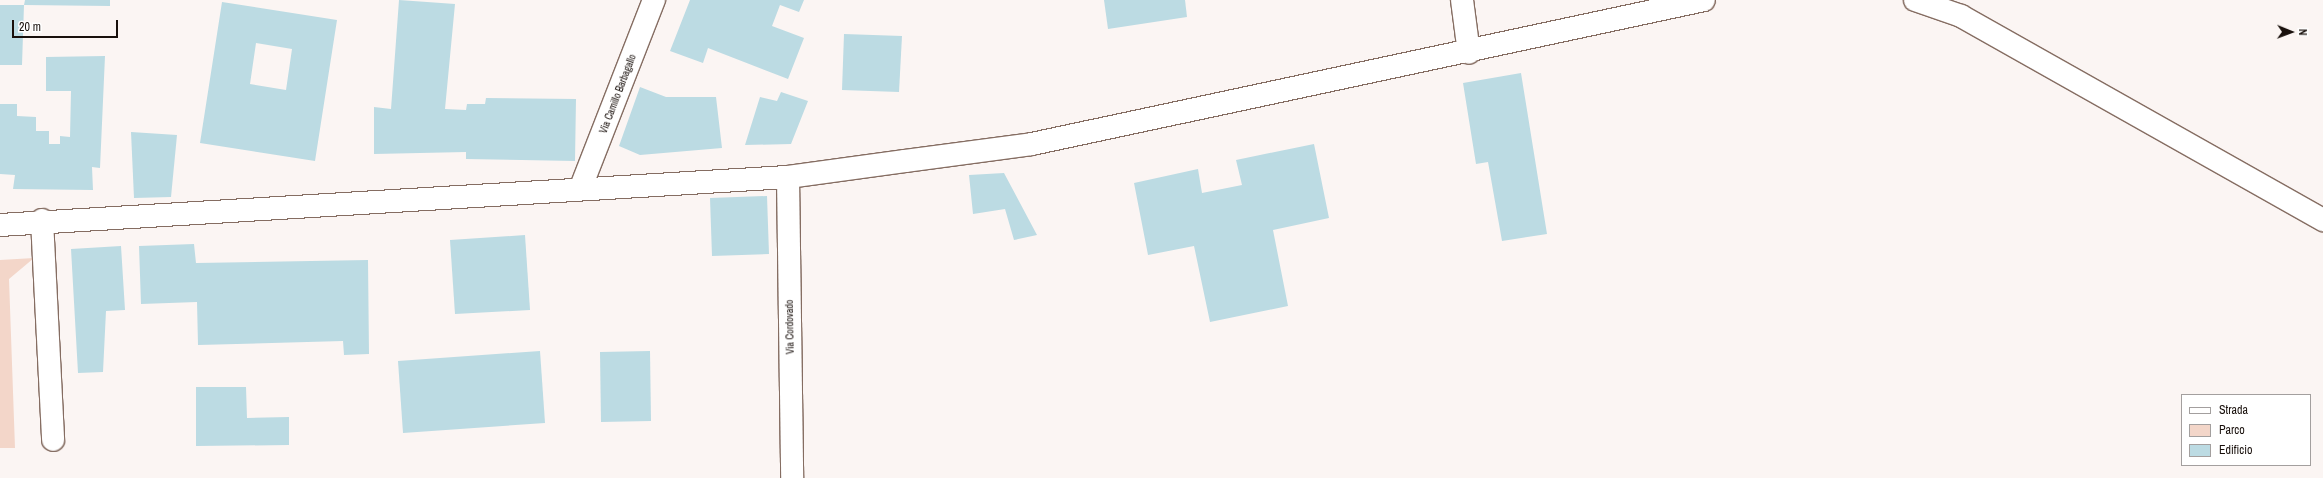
<!DOCTYPE html>
<style>
body{margin:0}
#map{position:relative;width:2323px;height:478px;overflow:hidden;background:#fbf5f3;font-family:"Archivo Narrow",sans-serif}
div>[style]{position:absolute}
.green>*{inset:0;background:#f3d6c9}
.building>*{inset:0;background:#bcdbe3}
.roads{filter:drop-shadow(1px 0 #856d62) drop-shadow(-1px 0 #856d62) drop-shadow(0 1px #856d62) drop-shadow(0 -1px #856d62)}
.minor>*{height:22px;margin:-11px;padding:0 11px;transform-origin:11px;border-radius:11px;background:#fff}
span{translate:-50% -50%;white-space:nowrap;text-align:center;line-height:1.15;-webkit-text-stroke:3px #fff;paint-order:stroke}
.street-label{font-size:10px;color:#19100c}
.legend{position:absolute;left:2181px;top:394px;width:130px;height:72px;box-sizing:border-box;background:#fff;border:1px solid #a39f9e;margin:0;padding:5px 7px;list-style:none;font-size:12px;color:#19100c}
.legend li{display:flex;align-items:center;gap:8px;height:20px}
.legend b{width:20px;border:1px solid #a39f9e}
.north{position:absolute;left:2271px;top:12px;width:40px;height:40px;-webkit-text-stroke:3px #fff;paint-order:stroke;rotate:91deg;font-size:11px;font-weight:700;line-height:16px;text-align:center;color:#19100c}
.north::after{content:'';display:block;margin:auto;width:14px;height:18px;background:#19100c;clip-path:polygon(50% 0,100% 100%,50% 72%,0 100%)}
.scale{position:absolute;left:12px;top:20px;width:106px;height:18px;box-sizing:border-box;border:2px solid #19100c;border-top:0;padding-left:5px;font-size:12px;line-height:14px;white-space:nowrap;color:#19100c;-webkit-text-stroke:3px #fff;paint-order:stroke}
</style>
<div id="map">
<div class="green">
<i style="clip-path:polygon(34px 258px,9px 279px,15px 448px,0 448px,0 260px)"></i>
</div>
<div class="building">
<i style="clip-path:polygon(25px 0,110px 0,110px 6px,24px 5px,22px 65px,0 65px,0 5px,24px 5px)"></i>
<i style="clip-path:polygon(399px 0,455px 4px,445px 109px,466px 110px,467px 104px,485px 104px,486px 98px,576px 99px,575px 161px,466px 159px,466px 152px,374px 154px,374px 107px,391px 109px)"></i>
<i style="clip-path:polygon(690px 0,804px 0,799px 12px,780px 5px,772px 26px,804px 38px,788px 79px,708px 48px,703px 63px,670px 51px)"></i>
<i style="clip-path:polygon(1104px 0,1185px 0,1187px 17px,1108px 29px)"></i>
<i style="clip-path:polygon(evenodd,222px 2px,337px 20px,315px 161px,200px 143px,222px 2px,256px 43px,292px 49px,286px 90px,250px 84px,256px 43px)"></i>
<i style="clip-path:polygon(844px 34px,902px 36px,899px 92px,842px 90px)"></i>
<i style="clip-path:polygon(105px 56px,100px 168px,92px 167px,93px 190px,13px 189px,15px 175px,0 174px,0 104px,17px 104px,17px 116px,36px 117px,36px 131px,49px 131px,49px 144px,60px 144px,60px 136px,70px 137px,71px 91px,46px 91px,46px 57px)"></i>
<i style="clip-path:polygon(1521px 73px,1547px 234px,1502px 241px,1488px 162px,1476px 164px,1463px 83px)"></i>
<i style="clip-path:polygon(640px 87px,666px 97px,716px 97px,722px 148px,640px 155px,619px 146px)"></i>
<i style="clip-path:polygon(781px 92px,808px 101px,791px 144px,745px 145px,760px 97px,777px 101px)"></i>
<i style="clip-path:polygon(131px 132px,177px 135px,171px 197px,134px 198px)"></i>
<i style="clip-path:polygon(1314px 144px,1329px 218px,1273px 230px,1288px 306px,1210px 322px,1194px 246px,1148px 255px,1134px 183px,1198px 169px,1202px 193px,1242px 185px,1236px 160px)"></i>
<i style="clip-path:polygon(1004px 173px,1037px 235px,1014px 240px,1005px 209px,973px 214px,969px 175px)"></i>
<i style="clip-path:polygon(767px 196px,769px 254px,712px 256px,710px 198px)"></i>
<i style="clip-path:polygon(525px 235px,530px 310px,455px 314px,450px 240px)"></i>
<i style="clip-path:polygon(194px 244px,196px 263px,368px 260px,369px 354px,344px 355px,343px 341px,198px 345px,197px 302px,141px 304px,139px 246px)"></i>
<i style="clip-path:polygon(121px 246px,125px 310px,106px 311px,103px 372px,78px 373px,71px 249px)"></i>
<i style="clip-path:polygon(540px 351px,545px 423px,403px 433px,398px 361px)"></i>
<i style="clip-path:polygon(650px 351px,651px 421px,601px 422px,600px 352px)"></i>
<i style="clip-path:polygon(196px 387px,246px 387px,247px 418px,289px 417px,289px 445px,196px 446px)"></i>
</div>
<div class="roads">
<div class="minor">
<i style="left:1462px;top:0;width:53px;rotate:82.5deg"></i>
<i style="left:1915px;top:0;width:49px;rotate:19.2deg"></i>
<i style="left:1961px;top:16px;width:416px;rotate:29.4deg"></i>
<i style="left:788px;top:177px;width:301px;rotate:89.2deg"></i>
<i style="left:581px;top:187px;width:201px;rotate:-68.7deg"></i>
<i style="left:42px;top:220px;width:220px;rotate:87.1deg"></i>
<i style="left:0;top:225px;width:789px;rotate:-3.49deg"></i>
<i style="left:788px;top:177px;width:118px;rotate:-7.8deg"></i>
<i style="left:905px;top:161px;width:128px;rotate:-7.6deg"></i>
<i style="left:1032px;top:144px;width:687px;rotate:-12.09deg"></i>
</div>
</div>
<div class="street-label">
<span style="left:618px;top:94px;rotate:-69deg">Via Camillo Barbagallo</span>
<span style="left:790px;top:327px;rotate:-91deg">Via Cordovado</span>
</div>
<ul class="legend">
<li><b style="height:5px;background:#fff"></b>Strada</li>
<li><b style="height:11px;background:#f3d6c9"></b>Parco</li>
<li><b style="height:11px;background:#bcdbe3"></b>Edificio</li>
</ul>
<div class="north">N</div>
<div class="scale">20 m</div>
</div>
